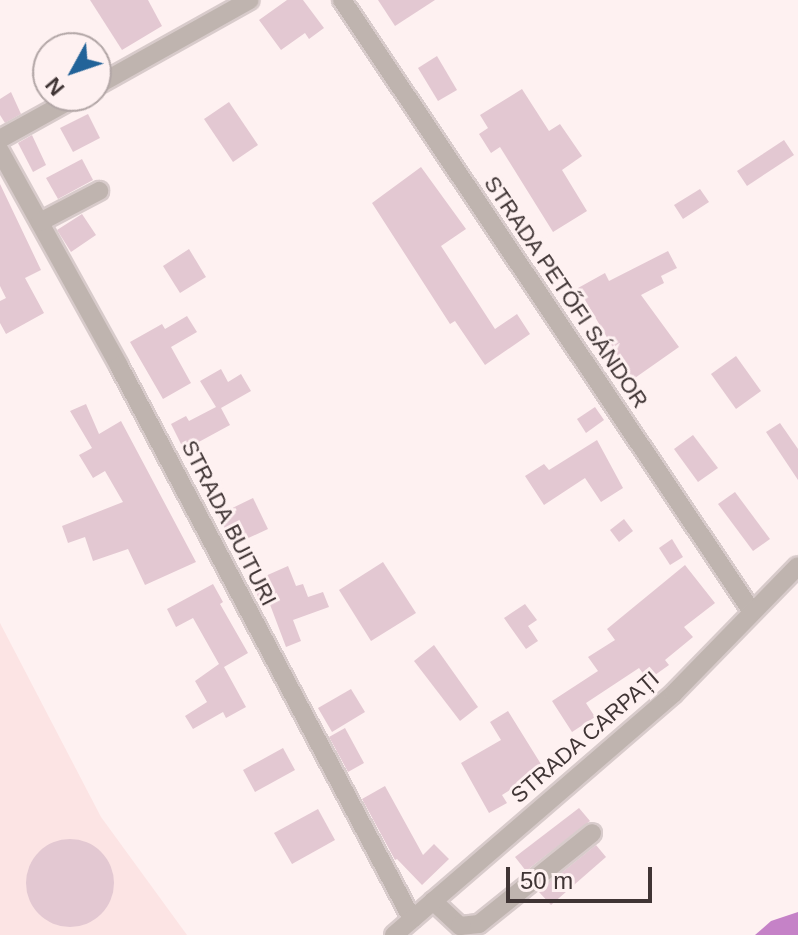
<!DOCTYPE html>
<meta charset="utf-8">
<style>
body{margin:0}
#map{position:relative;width:798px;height:935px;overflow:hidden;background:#fef1f1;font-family:Helvetica,sans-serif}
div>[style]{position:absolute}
.built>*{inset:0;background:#fce4e4}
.water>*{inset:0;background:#c582c7}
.building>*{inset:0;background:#e3c8d2}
.round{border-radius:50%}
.roads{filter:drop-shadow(2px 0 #d8cbcb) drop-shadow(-2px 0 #d8cbcb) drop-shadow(0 2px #d8cbcb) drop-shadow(0 -2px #d8cbcb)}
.street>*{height:18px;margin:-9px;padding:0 9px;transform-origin:9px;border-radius:9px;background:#bfb4af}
span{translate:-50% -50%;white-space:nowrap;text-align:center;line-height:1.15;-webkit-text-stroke:6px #fef1f1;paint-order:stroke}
.street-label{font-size:22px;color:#403535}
.north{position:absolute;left:32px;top:32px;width:80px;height:80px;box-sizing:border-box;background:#fef1f1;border:2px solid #b2a6a6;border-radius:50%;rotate:230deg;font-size:22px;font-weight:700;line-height:32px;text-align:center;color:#403535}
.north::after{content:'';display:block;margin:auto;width:28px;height:36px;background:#226399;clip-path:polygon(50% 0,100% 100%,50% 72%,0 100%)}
.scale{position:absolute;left:506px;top:867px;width:146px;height:36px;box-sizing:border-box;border:4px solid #403535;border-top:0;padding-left:10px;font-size:24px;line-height:28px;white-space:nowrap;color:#403535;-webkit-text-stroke:6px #fef1f1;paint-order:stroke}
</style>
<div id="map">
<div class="built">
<i style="clip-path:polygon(0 623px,101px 817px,187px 935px,0 935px)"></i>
</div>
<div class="water">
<i style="clip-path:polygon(798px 912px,798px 935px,755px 935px,771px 921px)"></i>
</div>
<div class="building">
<i style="clip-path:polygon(90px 0,148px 0,162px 26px,122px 50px)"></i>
<i style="clip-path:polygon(287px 0,303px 0,324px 28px,309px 39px,305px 33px,281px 50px,259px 20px)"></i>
<i style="clip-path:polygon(378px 0,435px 0,395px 26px)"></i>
<i style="clip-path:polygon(437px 56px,457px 90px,438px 101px,418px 68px)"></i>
<i style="clip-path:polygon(522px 89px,549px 131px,560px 124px,582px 156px,562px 170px,587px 211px,553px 232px,500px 147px,491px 153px,479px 134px,488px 128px,480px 115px)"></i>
<i style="clip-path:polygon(11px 92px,21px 114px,5px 123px,0 115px,0 99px)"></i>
<i style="clip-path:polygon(229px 102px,258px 145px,233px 162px,204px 119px)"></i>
<i style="clip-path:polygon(88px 114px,100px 138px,73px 152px,60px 128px)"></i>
<i style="clip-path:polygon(32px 135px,46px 165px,33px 172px,18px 143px)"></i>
<i style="clip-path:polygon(784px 140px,794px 155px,747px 186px,737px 171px)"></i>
<i style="clip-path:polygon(82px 159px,93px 180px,58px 199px,46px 178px)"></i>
<i style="clip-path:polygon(421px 167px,466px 229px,441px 246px,495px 329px,517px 314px,530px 334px,485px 365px,455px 321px,450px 324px,372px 203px)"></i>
<i style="clip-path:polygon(0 184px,41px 270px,25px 278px,44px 313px,6px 334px,0 323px,0 301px,6px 298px,0 286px)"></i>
<i style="clip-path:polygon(700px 189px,709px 202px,683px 219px,674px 205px)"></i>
<i style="clip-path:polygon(82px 214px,96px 235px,71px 252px,57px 230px)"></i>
<i style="clip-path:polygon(189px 249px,206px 277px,180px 293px,163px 266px)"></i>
<i style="clip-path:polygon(668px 251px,677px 268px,661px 276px,664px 283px,641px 295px,679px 347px,632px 380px,578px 288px,605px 273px,609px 281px)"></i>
<i style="clip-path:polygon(187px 316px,197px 332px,171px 347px,191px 383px,163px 399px,130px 342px,162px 324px,165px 329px)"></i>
<i style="clip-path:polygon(736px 356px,761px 391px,736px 409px,711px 374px)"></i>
<i style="clip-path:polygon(221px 369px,228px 382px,241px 374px,251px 391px,221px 408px,230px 425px,184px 450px,171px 424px,186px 416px,189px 421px,216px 407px,200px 381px)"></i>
<i style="clip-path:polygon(86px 404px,99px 434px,121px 421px,196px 562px,145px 585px,128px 549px,93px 561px,85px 537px,68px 543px,62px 526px,123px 502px,105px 471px,93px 478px,79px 455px,92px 448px,70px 411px)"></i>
<i style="clip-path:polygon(595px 407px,604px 420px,586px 433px,577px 419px)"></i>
<i style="clip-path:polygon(780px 423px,798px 449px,798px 480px,766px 432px)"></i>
<i style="clip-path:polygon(693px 435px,718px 468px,698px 482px,674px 449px)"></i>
<i style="clip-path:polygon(597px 440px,623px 488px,601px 502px,585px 478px,544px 505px,525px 476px,544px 464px,549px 470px)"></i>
<i style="clip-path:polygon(735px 492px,770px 539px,753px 551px,718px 504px)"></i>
<i style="clip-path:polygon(253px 498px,268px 529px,233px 545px,218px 515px)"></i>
<i style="clip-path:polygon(624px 519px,633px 531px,619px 542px,610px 530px)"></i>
<i style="clip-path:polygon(672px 539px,683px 557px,670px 565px,659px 548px)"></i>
<i style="clip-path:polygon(383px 562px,416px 613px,371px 641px,339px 590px)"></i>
<i style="clip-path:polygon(685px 565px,715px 603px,684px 627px,693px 637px,665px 660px,669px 665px,648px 680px,639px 668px,586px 703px,595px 717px,572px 732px,552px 701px,598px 671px,588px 657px,615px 640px,607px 629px)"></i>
<i style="clip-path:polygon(288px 566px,296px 586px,303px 584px,308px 597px,323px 592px,329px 607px,293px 620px,301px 641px,286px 647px,266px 594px,258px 597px,252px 582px)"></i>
<i style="clip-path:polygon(213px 584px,223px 602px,220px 604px,248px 653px,224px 667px,246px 707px,226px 718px,223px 712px,193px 729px,185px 716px,207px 702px,195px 681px,219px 664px,193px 618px,176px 627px,167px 609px)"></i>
<i style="clip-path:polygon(525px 604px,537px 620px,528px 626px,538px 641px,526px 649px,504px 618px)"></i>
<i style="clip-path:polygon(434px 645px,478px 707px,460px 721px,414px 661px)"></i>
<i style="clip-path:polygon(351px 689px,365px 712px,332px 732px,318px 708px)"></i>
<i style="clip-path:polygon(508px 711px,544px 769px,502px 795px,507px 803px,489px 813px,461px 763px,501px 740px,490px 722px)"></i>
<i style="clip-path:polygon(345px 728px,364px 763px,348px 772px,329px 737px)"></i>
<i style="clip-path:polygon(283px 748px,295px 770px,255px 792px,243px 770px)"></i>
<i style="clip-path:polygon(385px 786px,423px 855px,434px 844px,449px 859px,422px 885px,397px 859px,395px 860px,362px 799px)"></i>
<i style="clip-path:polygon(579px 808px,590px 821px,526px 871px,515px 857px)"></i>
<i style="clip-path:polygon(318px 809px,335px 840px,292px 864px,274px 833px)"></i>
<i class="round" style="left:26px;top:839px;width:88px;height:88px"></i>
<i style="clip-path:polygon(596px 845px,606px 857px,551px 905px,539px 892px,541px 889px)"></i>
</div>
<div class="roads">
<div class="street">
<i style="left:342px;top:0;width:734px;rotate:56.16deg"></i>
<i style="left:96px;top:86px;width:176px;rotate:-29.2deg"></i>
<i style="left:0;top:139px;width:89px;rotate:-28.9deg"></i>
<i style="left:0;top:151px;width:246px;rotate:61deg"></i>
<i style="left:119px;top:366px;width:626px;rotate:62.08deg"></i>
<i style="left:40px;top:222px;width:67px;rotate:-27.7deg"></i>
<i style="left:433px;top:901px;width:37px;rotate:43deg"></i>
<i style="left:460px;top:926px;width:19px;rotate:-6deg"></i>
<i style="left:479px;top:924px;width:145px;rotate:-38.8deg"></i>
<i style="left:394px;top:935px;width:370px;rotate:-40.8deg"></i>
<i style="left:674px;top:693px;width:177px;rotate:-45.7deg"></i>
</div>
</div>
<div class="street-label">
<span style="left:566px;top:292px;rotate:56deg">STRADA PETŐFI SÁNDOR</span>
<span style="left:229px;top:523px;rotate:63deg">STRADA BUITURI</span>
<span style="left:585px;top:737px;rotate:-41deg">STRADA CARPAȚI</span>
</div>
<div class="north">N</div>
<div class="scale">50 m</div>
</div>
